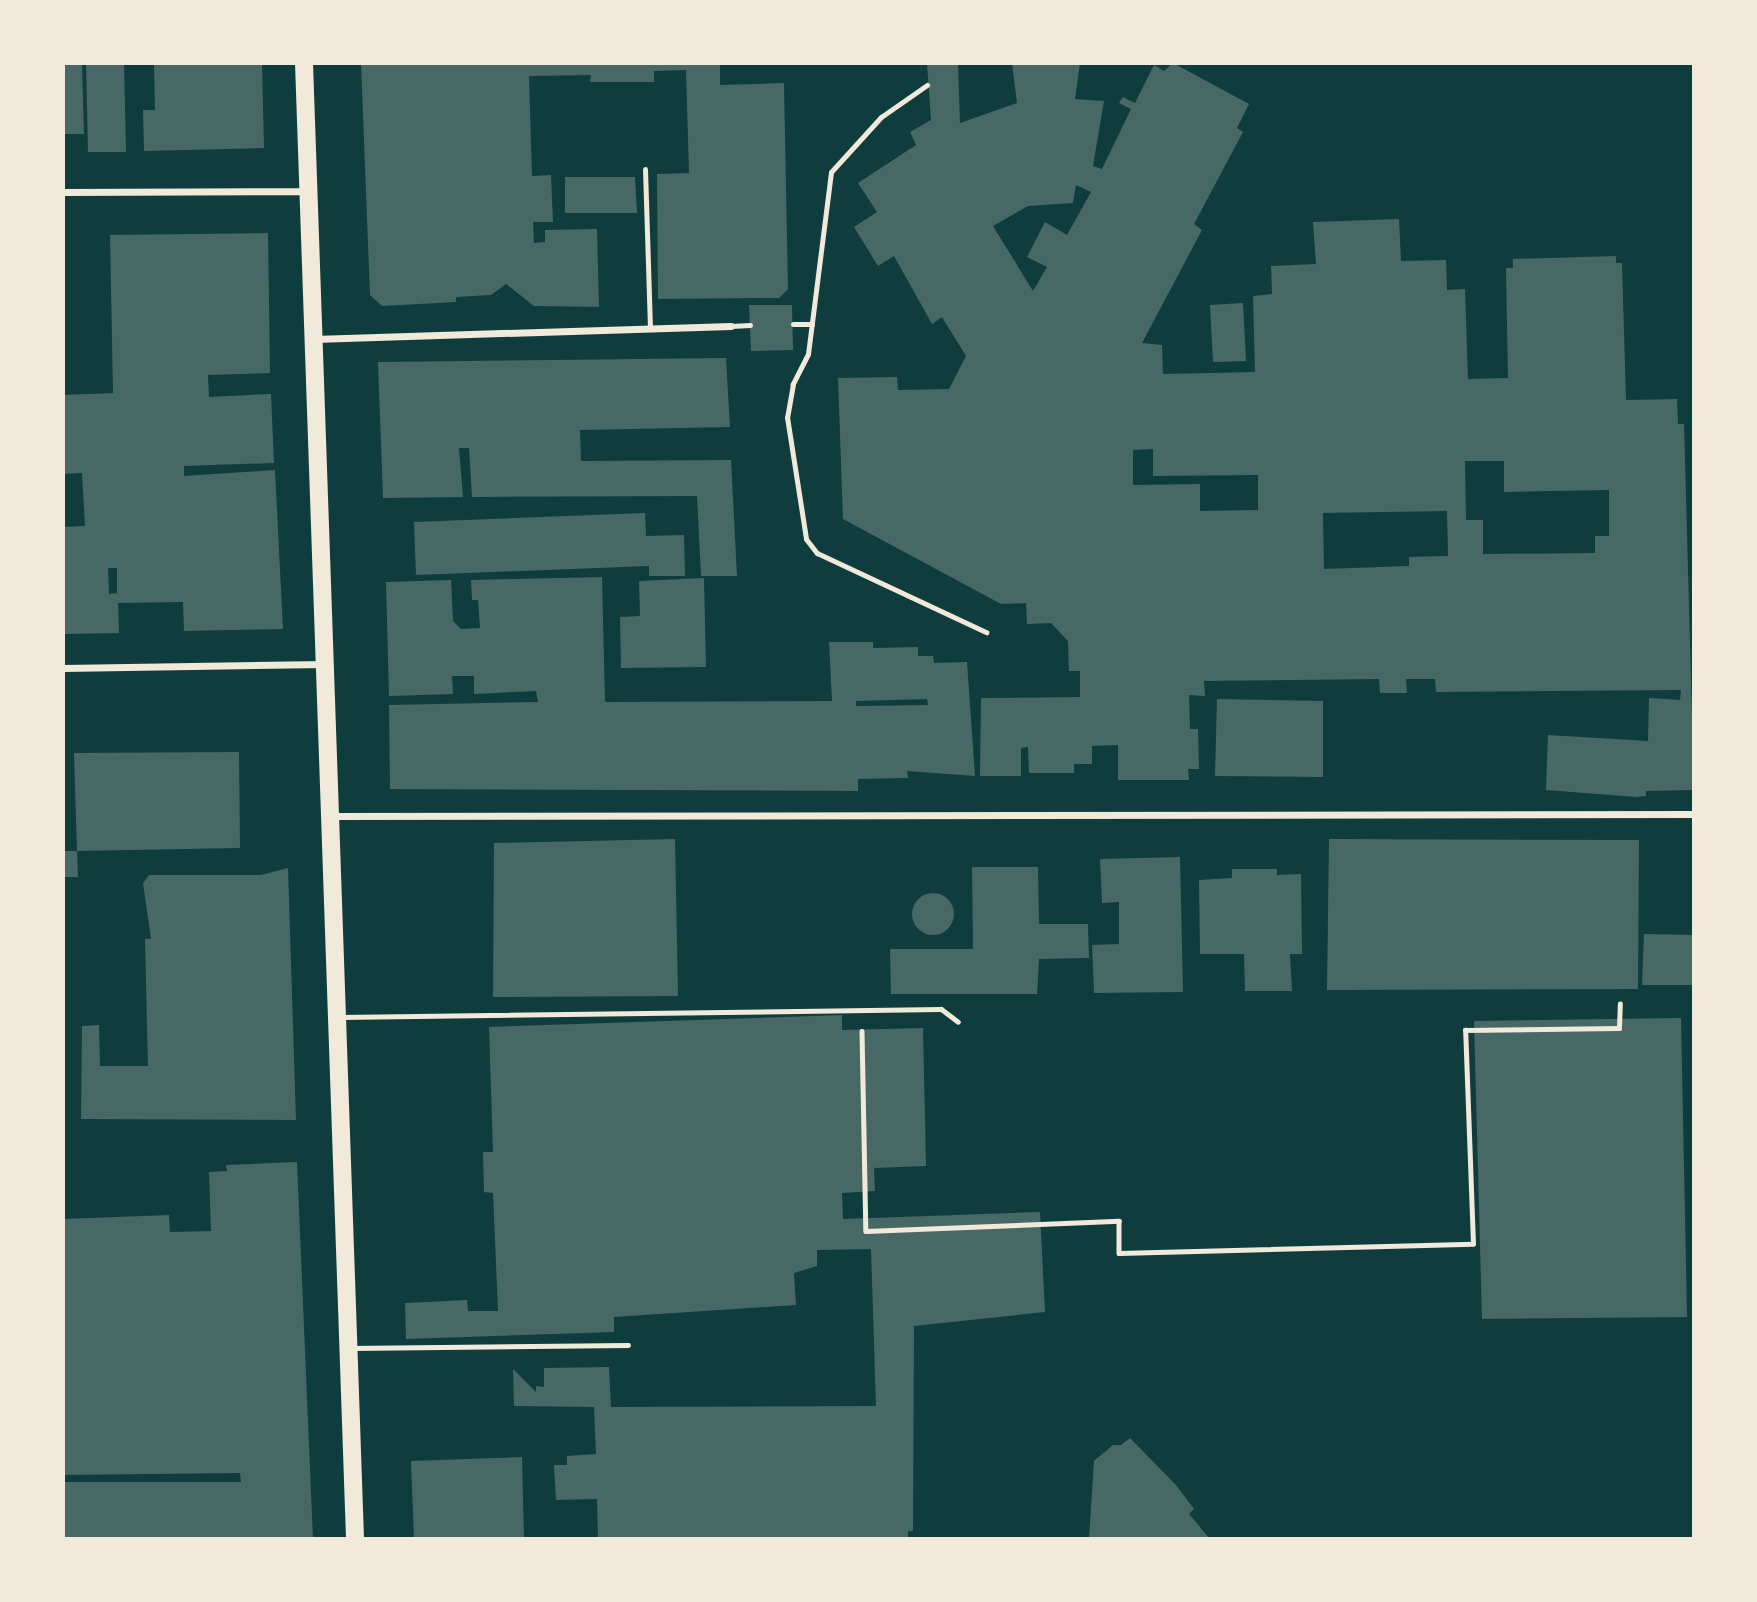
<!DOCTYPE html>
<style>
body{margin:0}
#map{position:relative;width:1757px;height:1602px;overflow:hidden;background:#0f3d3e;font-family:Merriweather,serif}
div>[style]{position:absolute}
.building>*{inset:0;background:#486865}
.round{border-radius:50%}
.path>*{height:4.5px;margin:-2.25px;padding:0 2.25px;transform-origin:2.25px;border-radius:2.25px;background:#f1e9da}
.service>*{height:5px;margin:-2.5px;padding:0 2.5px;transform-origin:2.5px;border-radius:2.5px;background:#f1e9da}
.minor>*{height:7px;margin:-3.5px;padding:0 3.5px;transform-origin:3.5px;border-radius:3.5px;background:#f1e9da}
.primary>*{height:18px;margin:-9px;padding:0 9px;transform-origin:9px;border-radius:9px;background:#f1e9da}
span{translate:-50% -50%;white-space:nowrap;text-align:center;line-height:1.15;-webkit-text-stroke:7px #f1e9da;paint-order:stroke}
.frame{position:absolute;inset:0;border:65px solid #f1e9da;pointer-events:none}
</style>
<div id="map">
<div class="building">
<i style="clip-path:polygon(63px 63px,82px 63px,84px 134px,63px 134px)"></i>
<i style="clip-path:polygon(86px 63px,124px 63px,126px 152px,88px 152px)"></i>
<i style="clip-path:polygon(154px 63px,262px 63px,264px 148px,144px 151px,143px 110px,155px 110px)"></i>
<i style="clip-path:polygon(361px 63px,720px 63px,720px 85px,784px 83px,788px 289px,779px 298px,658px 299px,657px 174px,689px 173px,686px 70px,654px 71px,654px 82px,590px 82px,591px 75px,529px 76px,532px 176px,551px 175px,553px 222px,533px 222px,534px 243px,545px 242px,545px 230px,597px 229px,599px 307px,534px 306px,506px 284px,491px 295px,456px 297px,456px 302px,382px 306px,370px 295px)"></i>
<i style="clip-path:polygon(evenodd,927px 63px,958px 63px,960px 123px,1017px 103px,1012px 63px,1080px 63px,1075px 99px,1104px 101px,1093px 166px,1102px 169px,1131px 109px,1119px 103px,1123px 97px,1135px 103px,1154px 65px,1164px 71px,1173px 63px,1249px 104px,1237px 128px,1243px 132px,1194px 224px,1202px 230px,1142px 343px,1162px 345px,1163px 374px,1255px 372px,1253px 296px,1272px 294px,1271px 266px,1316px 264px,1313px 222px,1399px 219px,1401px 261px,1446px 260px,1447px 290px,1465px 289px,1468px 379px,1508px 378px,1506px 268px,1513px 268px,1513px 259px,1616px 256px,1616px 263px,1622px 263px,1626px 400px,1677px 399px,1678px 424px,1684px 424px,1694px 790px,1646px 791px,1646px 796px,1636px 797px,1546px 790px,1548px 735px,1648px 741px,1649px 698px,1680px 700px,1681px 690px,1436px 692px,1435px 679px,1406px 679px,1407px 693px,1380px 693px,1379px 679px,1204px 681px,1205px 696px,1189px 695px,1190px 729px,1198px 729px,1199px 769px,1188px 769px,1189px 780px,1118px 780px,1118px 745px,1092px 746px,1092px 764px,1074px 764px,1074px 773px,1029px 773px,1028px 747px,1021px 748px,1021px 776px,980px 776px,981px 698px,1080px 697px,1080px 671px,1069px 671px,1068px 641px,1051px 623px,1027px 624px,1026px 603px,1001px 604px,843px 519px,838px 378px,897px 377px,898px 390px,949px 389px,966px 356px,942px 317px,932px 324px,894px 256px,878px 266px,854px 227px,877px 212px,858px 183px,916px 145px,910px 132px,931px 120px,927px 63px,1076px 185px,1091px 192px,1067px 235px,1045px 222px,1027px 257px,1047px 267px,1033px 291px,993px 226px,1028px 206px,1073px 203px,1076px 185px,927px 63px,1153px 449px,1153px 476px,1258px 475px,1258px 510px,1200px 511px,1200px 484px,1133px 485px,1133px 450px,1153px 449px,927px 63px,1465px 461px,1504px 461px,1504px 492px,1609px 490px,1609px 536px,1595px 536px,1595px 553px,1483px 554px,1483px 520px,1466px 520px,1465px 461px,927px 63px,1447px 511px,1448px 556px,1409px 557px,1409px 566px,1324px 569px,1323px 513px,1447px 511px)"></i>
<i style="clip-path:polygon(565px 177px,635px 177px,637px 213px,565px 213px)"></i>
<i style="clip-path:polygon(evenodd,268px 233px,270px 373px,208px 375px,209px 397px,271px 394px,274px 463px,184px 466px,184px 476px,275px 470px,283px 629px,184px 631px,183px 602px,118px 603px,119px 633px,63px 634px,63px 527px,85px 526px,82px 473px,63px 474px,63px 395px,113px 393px,110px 235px,268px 233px,108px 568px,117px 568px,117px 593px,109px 594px,108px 568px)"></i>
<i style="clip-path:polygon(1243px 303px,1246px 361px,1213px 362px,1210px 305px)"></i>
<i style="clip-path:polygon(749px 305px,792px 305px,793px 350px,751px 351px)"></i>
<i style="clip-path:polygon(726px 358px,730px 427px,580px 430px,581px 461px,731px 460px,737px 576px,701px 576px,697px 496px,472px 497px,469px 448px,459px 448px,463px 497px,383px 498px,378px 362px)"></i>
<i style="clip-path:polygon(645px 513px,646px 536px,684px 535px,685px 576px,649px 576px,649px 566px,416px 575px,414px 522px)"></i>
<i style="clip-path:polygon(evenodd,602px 577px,605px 702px,832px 701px,829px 642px,873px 642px,873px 648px,918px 647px,918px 656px,933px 656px,934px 663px,967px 662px,975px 776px,907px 771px,908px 778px,858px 779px,858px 791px,390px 789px,389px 705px,538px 702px,536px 691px,474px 694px,474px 676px,452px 676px,453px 694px,389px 696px,386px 582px,451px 580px,453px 621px,461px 629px,480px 628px,478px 600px,472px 600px,471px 580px,602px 577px,927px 699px,928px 705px,856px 706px,856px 701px,927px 699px)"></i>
<i style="clip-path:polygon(704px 578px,706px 667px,621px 668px,620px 617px,640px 616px,639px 581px)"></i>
<i style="clip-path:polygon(1217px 699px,1323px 701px,1323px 777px,1215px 776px)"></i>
<i style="clip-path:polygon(239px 752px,240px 848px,77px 851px,74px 753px)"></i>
<i style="clip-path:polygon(675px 839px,678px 996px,493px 997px,494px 843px)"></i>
<i style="clip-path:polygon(1329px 839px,1639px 840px,1638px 989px,1327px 990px)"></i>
<i style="clip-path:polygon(63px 851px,77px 851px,78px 877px,63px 877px)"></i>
<i style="clip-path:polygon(1180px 857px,1183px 992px,1094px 993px,1092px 945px,1119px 944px,1119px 902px,1102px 903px,1100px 859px)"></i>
<i style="clip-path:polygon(972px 867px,1038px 867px,1039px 924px,1088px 924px,1089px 958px,1039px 959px,1037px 994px,891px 994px,890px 949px,973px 949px)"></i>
<i style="clip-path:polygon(288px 868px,296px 1120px,81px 1119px,82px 1026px,99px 1025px,100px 1066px,148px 1066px,145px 939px,151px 939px,143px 883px,149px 875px,261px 875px)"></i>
<i style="clip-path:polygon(1232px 869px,1277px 869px,1277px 875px,1301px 874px,1302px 954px,1290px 954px,1292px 991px,1245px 991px,1244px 954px,1200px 954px,1199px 880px,1232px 878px)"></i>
<i class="round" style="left:912px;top:893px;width:42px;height:42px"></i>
<i style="clip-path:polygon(1644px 934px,1694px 935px,1694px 985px,1642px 985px)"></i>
<i style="clip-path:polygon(842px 1015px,842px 1030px,923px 1028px,926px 1166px,874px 1168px,875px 1191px,842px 1193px,843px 1219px,1040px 1212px,1045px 1312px,914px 1326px,913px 1531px,908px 1531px,908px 1539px,598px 1539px,597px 1499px,556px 1500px,554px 1465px,567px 1465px,567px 1456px,596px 1454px,594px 1407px,514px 1406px,513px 1369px,536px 1392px,536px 1386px,544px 1387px,544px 1368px,609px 1367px,611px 1407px,876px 1406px,871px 1249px,817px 1250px,817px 1266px,794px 1273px,796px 1305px,614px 1317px,614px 1332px,406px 1339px,405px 1303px,467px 1300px,468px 1311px,498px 1311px,493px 1193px,484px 1192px,483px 1152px,493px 1152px,489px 1027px)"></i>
<i style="clip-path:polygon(1681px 1018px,1687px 1317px,1482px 1319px,1474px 1021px)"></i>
<i style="clip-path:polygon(297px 1162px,313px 1539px,63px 1539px,63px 1482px,241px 1482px,240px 1473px,63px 1475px,63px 1219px,169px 1215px,170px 1232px,211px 1231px,209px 1172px,227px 1171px,226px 1165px)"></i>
<i style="clip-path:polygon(1130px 1438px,1176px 1485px,1194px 1509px,1189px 1514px,1210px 1539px,1089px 1539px,1094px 1461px,1113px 1445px,1121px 1445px)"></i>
<i style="clip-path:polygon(522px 1457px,524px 1539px,414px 1539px,411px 1461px)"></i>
</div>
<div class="path">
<i style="left:862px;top:1031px;width:200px;rotate:88.9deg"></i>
<i style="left:866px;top:1231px;width:253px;rotate:-2.3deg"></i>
<i style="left:1119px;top:1221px;width:32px;rotate:90deg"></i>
<i style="left:1119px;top:1253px;width:354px;rotate:-1.5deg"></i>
<i style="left:1473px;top:1244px;width:214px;rotate:-92.1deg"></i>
<i style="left:1465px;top:1030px;width:154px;rotate:-0.7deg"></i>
<i style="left:1619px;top:1028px;width:24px;rotate:-88deg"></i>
</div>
<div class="service">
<i style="left:927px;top:85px;width:56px;rotate:145.2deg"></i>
<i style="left:881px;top:117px;width:74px;rotate:132.3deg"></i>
<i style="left:831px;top:172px;width:183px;rotate:97.2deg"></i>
<i style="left:808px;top:354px;width:34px;rotate:117deg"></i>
<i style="left:793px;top:384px;width:34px;rotate:100deg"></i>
<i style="left:787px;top:417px;width:123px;rotate:81.1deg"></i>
<i style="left:806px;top:539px;width:18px;rotate:52deg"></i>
<i style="left:817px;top:553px;width:187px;rotate:25.1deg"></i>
<i style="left:645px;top:169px;width:159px;rotate:88.2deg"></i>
<i style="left:793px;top:324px;width:19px"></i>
<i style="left:731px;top:326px;width:19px;rotate:-3deg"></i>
<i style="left:340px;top:1017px;width:601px;rotate:-0.76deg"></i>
<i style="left:941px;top:1009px;width:21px;rotate:37deg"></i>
<i style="left:351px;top:1348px;width:277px;rotate:-0.6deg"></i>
</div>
<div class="minor">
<i style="left:63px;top:192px;width:245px;rotate:-0.2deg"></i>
<i style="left:314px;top:339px;width:417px;rotate:-1.8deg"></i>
<i style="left:63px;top:668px;width:262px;rotate:-0.9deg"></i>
<i style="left:330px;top:816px;width:1364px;rotate:-0.08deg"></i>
</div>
<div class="primary">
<i style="left:304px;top:63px;width:1477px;rotate:88.02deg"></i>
</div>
<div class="frame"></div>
</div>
